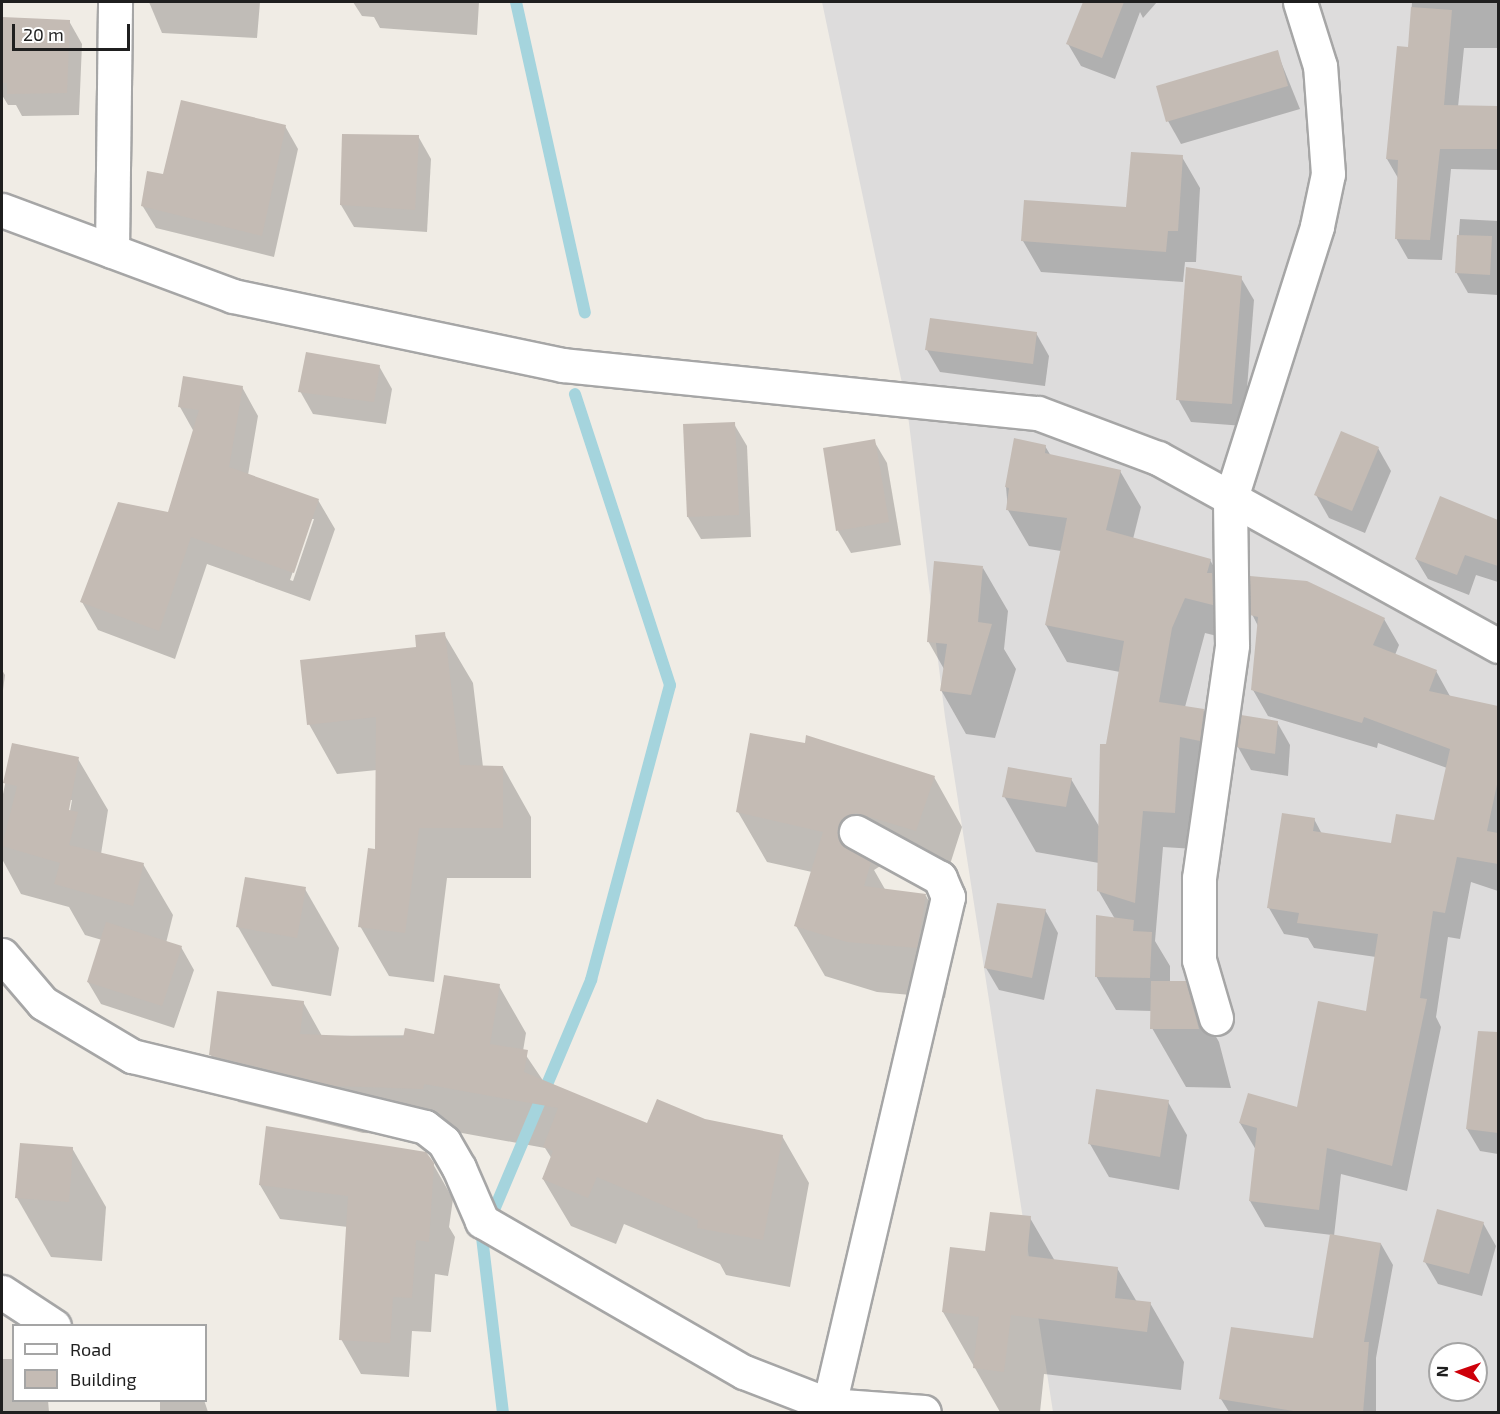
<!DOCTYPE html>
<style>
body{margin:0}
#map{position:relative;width:1500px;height:1414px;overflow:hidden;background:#f0ece5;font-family:"Exo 2",sans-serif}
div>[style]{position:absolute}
.residential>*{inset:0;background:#dddcdc}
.shadow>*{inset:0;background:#0003}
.stream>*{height:12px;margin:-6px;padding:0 6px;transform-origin:6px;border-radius:6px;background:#a5d4dd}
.building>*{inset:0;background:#c4bbb4}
.roads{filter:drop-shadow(2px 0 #a6a6a6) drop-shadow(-2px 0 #a6a6a6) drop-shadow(0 2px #a6a6a6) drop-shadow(0 -2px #a6a6a6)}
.minor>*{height:33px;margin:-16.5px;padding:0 16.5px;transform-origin:16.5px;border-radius:16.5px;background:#fff}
span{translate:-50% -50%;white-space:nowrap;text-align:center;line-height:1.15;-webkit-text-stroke:6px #fff;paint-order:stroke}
.frame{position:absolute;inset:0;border:3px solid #1f1f1f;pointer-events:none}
.legend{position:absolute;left:12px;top:1324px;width:195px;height:78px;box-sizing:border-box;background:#fff;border:2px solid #a5a5a5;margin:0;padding:8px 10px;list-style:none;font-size:18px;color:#1f1f1f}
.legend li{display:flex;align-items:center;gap:12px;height:30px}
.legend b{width:30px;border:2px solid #a5a5a5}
.north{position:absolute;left:1428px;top:1342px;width:60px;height:60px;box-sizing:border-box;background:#fff;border:2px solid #a5a5a5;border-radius:50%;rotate:272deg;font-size:16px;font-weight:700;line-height:24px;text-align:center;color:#1f1f1f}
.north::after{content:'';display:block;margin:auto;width:21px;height:27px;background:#ce000a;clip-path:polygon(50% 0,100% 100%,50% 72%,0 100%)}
.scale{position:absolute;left:12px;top:24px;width:118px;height:27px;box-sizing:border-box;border:3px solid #1f1f1f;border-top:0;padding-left:8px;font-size:18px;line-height:21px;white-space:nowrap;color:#1f1f1f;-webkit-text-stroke:4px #fff;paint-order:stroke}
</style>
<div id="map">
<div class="residential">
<i style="clip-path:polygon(evenodd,822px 2px,1498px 2px,1498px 1412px,1053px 1412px,945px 717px,907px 407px,822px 2px,1440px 1354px,1476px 1354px,1476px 1390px,1440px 1390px,1440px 1354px)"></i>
</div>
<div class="shadow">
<i style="clip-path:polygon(149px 2px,260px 2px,257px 38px,162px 33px)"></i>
<i style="clip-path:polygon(353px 2px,479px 2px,477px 35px,380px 28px,374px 17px,362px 16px)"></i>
<i style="clip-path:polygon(1084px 2px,1157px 2px,1143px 18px,1140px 12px,1115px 79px,1081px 66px,1068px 44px)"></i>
<i style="clip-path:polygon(1412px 2px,1498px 2px,1498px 48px,1464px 48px,1458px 107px,1498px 108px,1498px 170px,1451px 169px,1442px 260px,1408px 259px,1396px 238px,1398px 178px,1387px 159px,1409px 49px)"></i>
<i style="clip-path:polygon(2px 18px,69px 21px,82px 44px,79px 115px,22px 116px,16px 105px,8px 105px,2px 95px)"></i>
<i style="clip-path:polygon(1277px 52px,1300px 109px,1181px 144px,1168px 121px)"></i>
<i style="clip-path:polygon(285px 126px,298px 149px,274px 257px,156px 228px,142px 205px,164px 176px)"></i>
<i style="clip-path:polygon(418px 136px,431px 159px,427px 232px,354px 227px,341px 205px)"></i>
<i style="clip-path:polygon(1182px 157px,1200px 188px,1196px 262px,1185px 262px,1183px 282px,1041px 272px,1023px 241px,1128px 208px)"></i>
<i style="clip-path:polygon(1460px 219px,1498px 221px,1498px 295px,1468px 293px,1456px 272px)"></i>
<i style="clip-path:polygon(1241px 278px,1254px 300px,1244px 426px,1191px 422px,1178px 399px)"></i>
<i style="clip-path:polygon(1036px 333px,1049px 356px,1045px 386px,940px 372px,927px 350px)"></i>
<i style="clip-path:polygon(379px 366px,392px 389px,386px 424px,313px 414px,300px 391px)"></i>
<i style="clip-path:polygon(evenodd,242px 387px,258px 416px,248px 475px,318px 500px,335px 529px,310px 601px,207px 564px,175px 659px,98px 630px,82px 602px,169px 514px,194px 432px,180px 407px,242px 387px,311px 519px,314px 519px,293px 581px,290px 580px,311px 519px)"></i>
<i style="clip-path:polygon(734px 424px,747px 446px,751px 537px,701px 539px,688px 517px)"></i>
<i style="clip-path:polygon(874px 441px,887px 463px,901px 545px,851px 553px,838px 531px)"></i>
<i style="clip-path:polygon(1045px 446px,1051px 456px,1120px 471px,1141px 507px,1133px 539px,1210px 560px,1231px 597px,1233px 640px,1205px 633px,1185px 707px,1203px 710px,1224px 747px,1195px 849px,1163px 847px,1155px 941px,1170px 966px,1170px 982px,1185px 982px,1219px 1042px,1231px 1088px,1186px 1087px,1152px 1028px,1152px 1011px,1116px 1010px,1096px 976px,1115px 919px,1098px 890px,1099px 863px,1036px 852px,1004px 796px,1071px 779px,1100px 828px,1120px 672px,1067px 662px,1046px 625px,1061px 551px,1029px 546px,1008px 510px,1006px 487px)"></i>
<i style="clip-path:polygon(1378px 448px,1391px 471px,1365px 533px,1329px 518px,1316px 495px)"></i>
<i style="clip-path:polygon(1441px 498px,1498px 521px,1498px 582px,1476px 575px,1469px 595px,1428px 579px,1416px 559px)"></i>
<i style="clip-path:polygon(983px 568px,1008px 611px,1004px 649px,1016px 669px,995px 738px,966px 734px,941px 690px,944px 669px,928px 641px)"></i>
<i style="clip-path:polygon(1252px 614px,1384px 619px,1399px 645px,1395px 655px,1436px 671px,1451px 698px,1498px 708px,1498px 891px,1471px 882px,1460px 939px,1448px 937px,1436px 1017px,1441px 1027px,1407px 1191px,1341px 1174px,1334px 1236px,1381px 1244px,1393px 1265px,1376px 1358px,1376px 1412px,1229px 1412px,1221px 1399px,1314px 1340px,1332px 1235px,1265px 1227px,1250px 1201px,1256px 1150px,1240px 1123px,1298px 1109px,1367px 1013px,1376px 957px,1314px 948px,1308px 938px,1284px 934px,1269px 908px,1314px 819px,1322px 834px,1393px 844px,1435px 822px,1447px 768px,1378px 743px,1377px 748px,1268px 716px,1253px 690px,1258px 626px)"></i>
<i style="clip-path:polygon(444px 634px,473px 683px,483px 767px,503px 767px,531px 817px,531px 878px,447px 878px,434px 982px,389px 976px,360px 926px,376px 850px,377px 770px,337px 774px,309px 724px)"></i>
<i style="clip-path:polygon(2px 670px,5px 675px,2px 698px)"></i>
<i style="clip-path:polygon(1277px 722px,1290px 745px,1288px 776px,1251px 770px,1238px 747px)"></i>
<i style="clip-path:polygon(evenodd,13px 745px,78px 759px,108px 810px,101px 854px,143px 864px,173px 915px,166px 943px,181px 947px,194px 970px,174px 1028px,101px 1004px,88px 982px,102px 940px,85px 935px,69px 907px,21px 894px,2px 859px,2px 799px,13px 745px,69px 800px,72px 800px,69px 817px,66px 817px,69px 800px)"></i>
<i style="clip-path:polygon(934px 777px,962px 827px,945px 880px,885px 863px,874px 870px,886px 891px,926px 896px,954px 946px,945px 998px,877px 992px,825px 976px,796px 926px,812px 872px,767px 862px,738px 812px)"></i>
<i style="clip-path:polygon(305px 889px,339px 948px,331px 996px,272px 986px,238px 927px)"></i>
<i style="clip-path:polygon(1045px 910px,1058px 933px,1044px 1000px,999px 990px,986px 968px)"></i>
<i style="clip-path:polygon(499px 986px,526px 1033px,523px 1051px,544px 1082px,648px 1125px,704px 1121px,782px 1136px,809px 1183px,790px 1287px,726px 1275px,720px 1264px,624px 1224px,616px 1244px,571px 1226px,543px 1179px,552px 1159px,545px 1148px,451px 1131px,450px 1136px,363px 1133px,238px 1102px,211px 1055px,303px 1002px,322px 1036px,435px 1035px)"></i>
<i style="clip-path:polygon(1475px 1070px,1498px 1073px,1498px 1154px,1480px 1151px,1467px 1129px)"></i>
<i style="clip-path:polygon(1168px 1102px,1187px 1135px,1179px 1190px,1109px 1177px,1090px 1144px)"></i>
<i style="clip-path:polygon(72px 1148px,106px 1207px,102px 1261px,51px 1257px,17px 1198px)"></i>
<i style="clip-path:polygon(433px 1164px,453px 1199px,449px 1227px,455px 1237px,448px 1276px,435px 1274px,431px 1332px,412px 1331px,409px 1377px,361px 1374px,341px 1339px,348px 1227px,280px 1219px,260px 1185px)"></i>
<i style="clip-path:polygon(1030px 1218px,1055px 1261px,1117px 1268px,1137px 1302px,1150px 1303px,1184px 1362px,1181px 1390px,1044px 1374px,1040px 1412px,1000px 1412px,943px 1312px,986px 1253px)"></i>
<i style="clip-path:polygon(1483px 1223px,1496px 1246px,1482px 1296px,1438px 1284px,1425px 1262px)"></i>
<i style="clip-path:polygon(2px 1359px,14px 1359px,14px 1400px,48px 1400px,49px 1412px,2px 1412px)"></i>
<i style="clip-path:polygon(160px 1400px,204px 1400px,208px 1412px,160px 1412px)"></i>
</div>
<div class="stream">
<i style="left:516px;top:2px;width:318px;rotate:77.5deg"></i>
<i style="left:494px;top:1210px;width:250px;rotate:-67.1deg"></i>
<i style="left:591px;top:980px;width:305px;rotate:-75deg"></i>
<i style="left:670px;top:685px;width:306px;rotate:-108.1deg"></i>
<i style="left:482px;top:1237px;width:176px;rotate:83.2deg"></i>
</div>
<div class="building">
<i style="clip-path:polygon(1083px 2px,1124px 2px,1102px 58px,1066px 44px)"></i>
<i style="clip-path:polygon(1411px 7px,1452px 10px,1444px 105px,1498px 106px,1498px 149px,1440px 149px,1430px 240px,1395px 239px,1398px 160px,1386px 159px,1397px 46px,1408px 47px)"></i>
<i style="clip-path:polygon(2px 17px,70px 20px,67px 93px,7px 94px,7px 83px,2px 83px)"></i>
<i style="clip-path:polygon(1278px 50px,1288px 86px,1166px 122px,1156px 86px)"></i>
<i style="clip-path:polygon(181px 100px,286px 125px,262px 236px,141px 206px,147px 171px,163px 174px)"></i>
<i style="clip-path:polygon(342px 134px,419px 135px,415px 210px,340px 205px)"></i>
<i style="clip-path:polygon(1131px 152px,1183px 155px,1178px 231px,1168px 231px,1166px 252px,1021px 241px,1024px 200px,1126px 207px)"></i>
<i style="clip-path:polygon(1457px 235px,1492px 236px,1490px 275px,1455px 273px)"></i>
<i style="clip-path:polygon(1186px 267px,1242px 276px,1232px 404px,1176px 400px)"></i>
<i style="clip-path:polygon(930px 318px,1037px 332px,1033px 364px,925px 350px)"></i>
<i style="clip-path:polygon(306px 352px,380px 365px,374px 402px,298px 392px)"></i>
<i style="clip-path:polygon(183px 376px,243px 386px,229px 467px,319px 499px,294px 573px,191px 537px,159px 631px,80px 602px,118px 502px,168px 512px,199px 410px,178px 407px)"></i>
<i style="clip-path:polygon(735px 422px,739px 515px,687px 517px,683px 424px)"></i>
<i style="clip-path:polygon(1341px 431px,1379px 447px,1352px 511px,1314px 495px)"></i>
<i style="clip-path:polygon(1014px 438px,1046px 445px,1045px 453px,1121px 470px,1106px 530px,1211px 559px,1207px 573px,1212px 573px,1213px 605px,1185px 598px,1172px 628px,1159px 702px,1204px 709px,1200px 741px,1180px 737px,1175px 813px,1143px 811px,1135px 903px,1097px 891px,1100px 744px,1106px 744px,1124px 641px,1045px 625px,1067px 518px,1006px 510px,1009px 488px,1005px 487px)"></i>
<i style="clip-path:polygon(875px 439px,889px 522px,836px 531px,823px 448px)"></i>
<i style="clip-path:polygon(1440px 496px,1498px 520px,1498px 566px,1465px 555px,1457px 575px,1415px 559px)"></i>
<i style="clip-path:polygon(934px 561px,983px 566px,978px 622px,992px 624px,971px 695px,940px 691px,947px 644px,927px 642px)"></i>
<i style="clip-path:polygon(1250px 576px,1307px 581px,1385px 618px,1373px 645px,1437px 670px,1429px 691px,1498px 706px,1498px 780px,1487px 831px,1498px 833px,1498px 864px,1457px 857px,1445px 913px,1433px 911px,1420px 998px,1427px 999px,1392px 1166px,1327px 1148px,1319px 1210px,1249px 1201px,1257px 1128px,1239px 1123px,1248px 1093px,1297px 1107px,1318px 1001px,1366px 1011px,1378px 934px,1297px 923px,1299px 913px,1267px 908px,1282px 813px,1315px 818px,1313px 831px,1391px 843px,1396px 814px,1434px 820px,1450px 749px,1364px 717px,1362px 723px,1251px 690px,1258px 617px,1250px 615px)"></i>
<i style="clip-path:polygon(445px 632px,460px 765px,503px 766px,503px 828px,419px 828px,405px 933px,358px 927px,368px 848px,375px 849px,376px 717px,307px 725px,300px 660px,416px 647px,415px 635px)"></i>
<i style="clip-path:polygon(1241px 715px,1278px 721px,1275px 754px,1236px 747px)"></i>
<i style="clip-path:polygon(750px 733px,805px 743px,806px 735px,935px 776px,916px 831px,856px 813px,846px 816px,837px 832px,847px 848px,871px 862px,864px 886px,926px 894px,917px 948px,847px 942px,794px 926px,823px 832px,736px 812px)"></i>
<i style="clip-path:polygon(12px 743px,79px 757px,69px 810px,78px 812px,69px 845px,144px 863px,133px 906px,54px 884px,60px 863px,2px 846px,17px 786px,3px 783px)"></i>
<i style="clip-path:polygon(1008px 767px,1072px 778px,1066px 807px,1002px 797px)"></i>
<i style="clip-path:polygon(245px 877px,306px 887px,297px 938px,236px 927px)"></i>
<i style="clip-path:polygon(997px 903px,1046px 909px,1032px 978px,984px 968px)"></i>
<i style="clip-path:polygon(1096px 915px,1134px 920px,1133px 931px,1152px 932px,1150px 978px,1095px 977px)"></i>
<i style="clip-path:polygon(106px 922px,182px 946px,162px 1006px,87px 982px)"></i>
<i style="clip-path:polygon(444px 975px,500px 984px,490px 1044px,528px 1050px,524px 1072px,647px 1123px,657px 1099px,705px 1119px,783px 1135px,763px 1240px,697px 1228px,698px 1220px,597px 1177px,588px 1198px,542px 1179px,553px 1151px,543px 1147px,558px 1108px,424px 1084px,423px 1089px,335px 1086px,209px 1055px,217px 991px,304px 1001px,300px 1034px,403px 1038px,405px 1028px,434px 1034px)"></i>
<i style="clip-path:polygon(1151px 981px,1186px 981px,1199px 1029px,1150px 1029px)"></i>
<i style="clip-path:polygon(1478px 1031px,1498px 1032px,1498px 1133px,1466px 1129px)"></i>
<i style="clip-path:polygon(1096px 1089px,1169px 1100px,1160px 1157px,1088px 1144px)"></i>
<i style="clip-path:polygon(266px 1126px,426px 1152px,434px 1163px,429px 1242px,416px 1240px,412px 1298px,393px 1297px,390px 1343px,339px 1340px,348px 1196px,259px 1185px)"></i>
<i style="clip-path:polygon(20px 1143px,73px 1147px,69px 1202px,15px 1198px)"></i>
<i style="clip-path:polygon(1437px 1209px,1484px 1222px,1469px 1274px,1423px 1262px)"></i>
<i style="clip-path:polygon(990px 1212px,1031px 1216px,1027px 1256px,1118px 1267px,1115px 1298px,1151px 1302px,1147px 1332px,1011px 1315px,1004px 1372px,973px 1368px,979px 1317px,942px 1312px,950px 1247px,985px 1251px)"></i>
<i style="clip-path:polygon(1330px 1234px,1381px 1243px,1364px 1342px,1369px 1342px,1363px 1413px,1306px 1413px,1219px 1399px,1231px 1327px,1313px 1338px)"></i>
</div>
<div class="roads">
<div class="minor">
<i style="left:2px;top:210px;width:246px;rotate:20.4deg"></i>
<i style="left:233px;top:296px;width:337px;rotate:11.8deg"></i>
<i style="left:563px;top:365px;width:477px;rotate:5.8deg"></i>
<i style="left:1038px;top:413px;width:128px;rotate:20.6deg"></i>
<i style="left:1158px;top:458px;width:389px;rotate:28.9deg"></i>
<i style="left:112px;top:251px;width:249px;rotate:-89.3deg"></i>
<i style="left:2px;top:955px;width:63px;rotate:49.5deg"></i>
<i style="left:43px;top:1003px;width:104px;rotate:30.8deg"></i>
<i style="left:132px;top:1056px;width:301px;rotate:13.6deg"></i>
<i style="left:425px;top:1127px;width:24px;rotate:38deg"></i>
<i style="left:444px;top:1142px;width:30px;rotate:60deg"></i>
<i style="left:459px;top:1168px;width:58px;rotate:66.5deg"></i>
<i style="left:482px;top:1221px;width:302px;rotate:30deg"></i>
<i style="left:744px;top:1372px;width:91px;rotate:21.2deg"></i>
<i style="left:829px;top:1405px;width:95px;rotate:4.2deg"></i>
<i style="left:1216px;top:1018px;width:60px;rotate:-106.3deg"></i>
<i style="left:1199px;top:960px;width:82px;rotate:-90deg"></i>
<i style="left:1199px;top:878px;width:235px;rotate:-81.9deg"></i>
<i style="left:1232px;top:645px;width:144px;rotate:-90.8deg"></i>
<i style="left:1230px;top:501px;width:288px;rotate:-72.4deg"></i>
<i style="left:1317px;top:226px;width:53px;rotate:-78.1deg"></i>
<i style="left:1328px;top:174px;width:108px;rotate:-94.2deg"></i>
<i style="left:1320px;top:66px;width:67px;rotate:-107.4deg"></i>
<i style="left:2px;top:1292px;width:62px;rotate:33.2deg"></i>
<i style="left:829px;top:1405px;width:522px;rotate:-76.82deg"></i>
<i style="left:948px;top:897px;width:21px;rotate:-113deg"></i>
<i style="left:940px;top:878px;width:96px;rotate:-151.3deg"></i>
</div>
</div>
<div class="frame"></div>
<ul class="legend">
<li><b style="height:8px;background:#fff"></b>Road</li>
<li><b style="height:16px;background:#c4bbb4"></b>Building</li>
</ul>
<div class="north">N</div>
<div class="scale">20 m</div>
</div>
